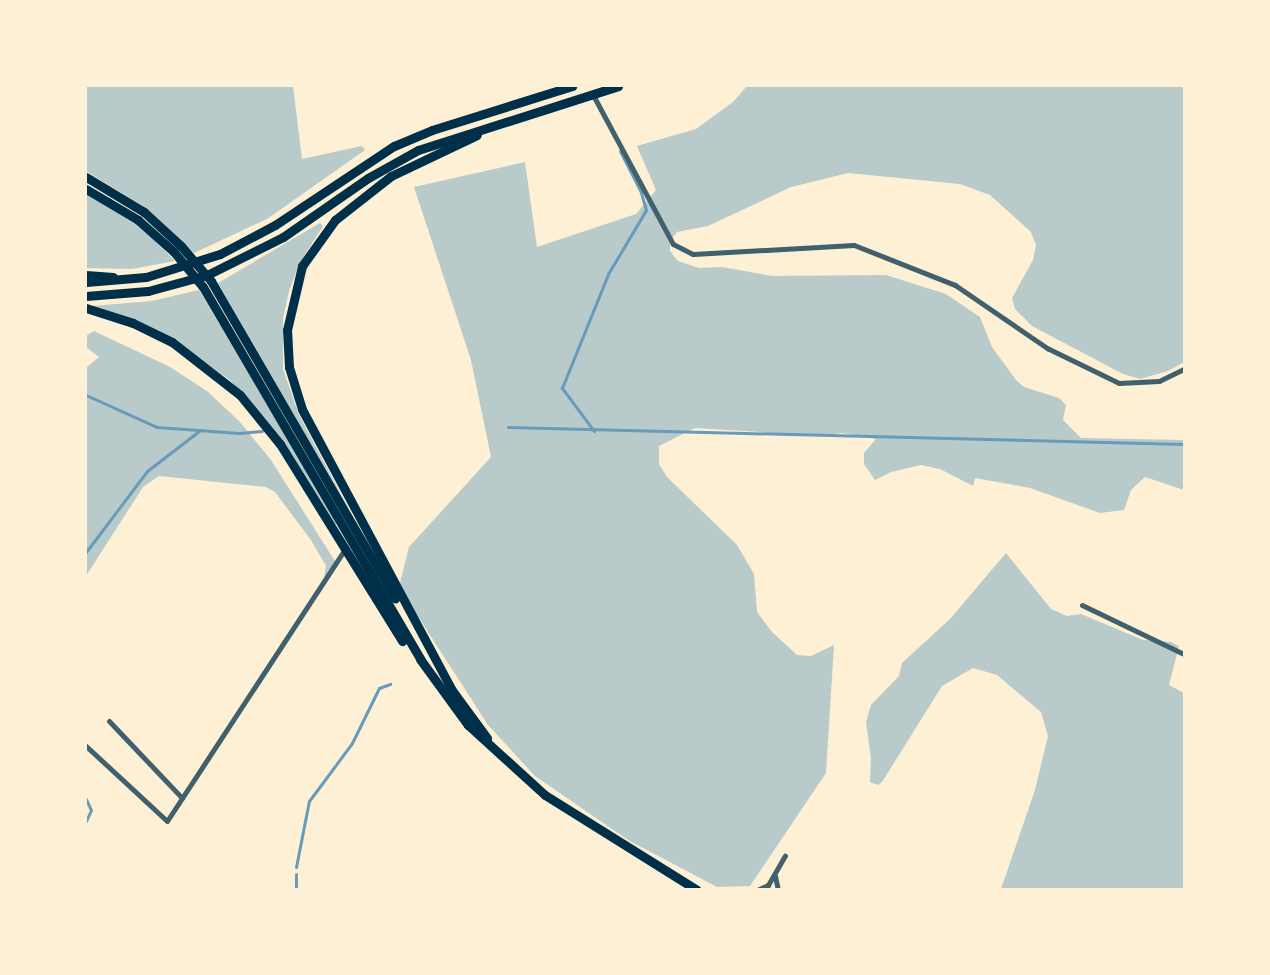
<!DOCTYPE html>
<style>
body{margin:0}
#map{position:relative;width:1270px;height:975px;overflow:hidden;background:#fdf0d5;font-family:"Open Sans",sans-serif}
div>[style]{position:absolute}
.green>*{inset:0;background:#b9caca}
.stream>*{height:3px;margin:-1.5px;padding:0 1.5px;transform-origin:1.5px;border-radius:1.5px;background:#669bbc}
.minor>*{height:5px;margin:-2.5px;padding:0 2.5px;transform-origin:2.5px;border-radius:2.5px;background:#3f606c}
.trunk>*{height:9px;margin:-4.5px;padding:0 4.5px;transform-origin:4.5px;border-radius:4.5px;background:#003049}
.motorway>*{height:9px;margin:-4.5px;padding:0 4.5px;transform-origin:4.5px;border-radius:4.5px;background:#003049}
span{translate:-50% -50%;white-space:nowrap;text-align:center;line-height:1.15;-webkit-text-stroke:4.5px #fdf0d5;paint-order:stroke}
.frame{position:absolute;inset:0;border:87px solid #fdf0d5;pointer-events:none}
</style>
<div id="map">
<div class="green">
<i style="clip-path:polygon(86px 86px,293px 86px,302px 159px,362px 146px,365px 150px,267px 219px,194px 253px,143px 206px,86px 171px)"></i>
<i style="clip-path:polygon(747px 86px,1184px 86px,1184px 362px,1168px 371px,1140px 379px,1123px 374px,1032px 326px,1015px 309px,1012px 298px,1033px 260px,1036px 245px,1031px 232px,990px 195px,960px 184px,848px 173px,791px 187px,708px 226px,677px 232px,670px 241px,670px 251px,678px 261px,699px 268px,722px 267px,772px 276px,886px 275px,946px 294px,980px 317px,992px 347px,1016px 380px,1024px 387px,1059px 398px,1066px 405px,1063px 420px,1081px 438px,1184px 440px,1184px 490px,1145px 477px,1131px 490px,1124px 510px,1100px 513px,1030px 488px,975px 478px,973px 486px,940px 469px,921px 465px,891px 472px,875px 480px,864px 464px,864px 453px,876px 439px,842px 433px,823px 436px,695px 428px,659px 446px,659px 464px,667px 477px,737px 545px,754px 574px,757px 612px,772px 632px,797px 655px,811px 656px,834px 645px,826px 773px,750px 886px,717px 887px,628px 840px,535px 776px,488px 725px,399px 587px,409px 547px,491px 457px,471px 360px,414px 187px,525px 162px,537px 247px,636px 214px,656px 190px,637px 146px,696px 129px,733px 102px)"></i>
<i style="clip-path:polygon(86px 194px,143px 229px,175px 261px,132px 269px,86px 268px)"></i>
<i style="clip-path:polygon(320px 223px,323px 226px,299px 264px,289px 291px,283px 319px,283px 369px,299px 415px,350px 511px,218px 283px)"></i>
<i style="clip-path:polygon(199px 290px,337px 523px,334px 525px,284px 442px,231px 381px,171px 338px,92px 306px,152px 301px)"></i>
<i style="clip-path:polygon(94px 331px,170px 367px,207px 391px,239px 421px,271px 460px,338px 566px,324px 578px,326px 566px,311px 540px,275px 492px,266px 487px,159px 476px,143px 487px,86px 576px,86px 368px,99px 357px,86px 347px,86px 336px)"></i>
<i style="clip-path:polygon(1006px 553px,1051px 609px,1067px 616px,1081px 614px,1143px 640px,1171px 642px,1179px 646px,1169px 685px,1184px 693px,1184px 889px,1001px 889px,1035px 790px,1048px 736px,1041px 712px,997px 675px,973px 668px,942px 686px,882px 782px,878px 785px,870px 782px,871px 759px,866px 722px,871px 705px,899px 676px,902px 663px,950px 619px)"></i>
</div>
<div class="stream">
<i style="left:86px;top:395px;width:78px;rotate:24.3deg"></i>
<i style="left:157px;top:427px;width:82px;rotate:4.2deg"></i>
<i style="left:239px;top:433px;width:23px;rotate:-5deg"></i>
<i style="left:508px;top:427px;width:676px;rotate:1.44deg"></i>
<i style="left:594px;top:431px;width:54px;rotate:-126.7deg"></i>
<i style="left:562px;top:388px;width:123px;rotate:-68deg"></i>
<i style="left:608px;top:274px;width:74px;rotate:-59.3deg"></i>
<i style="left:646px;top:210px;width:19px;rotate:-106deg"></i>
<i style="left:641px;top:192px;width:46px;rotate:-117.1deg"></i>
<i style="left:86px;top:552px;width:101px;rotate:-53deg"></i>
<i style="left:147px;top:471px;width:66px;rotate:-37.6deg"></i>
<i style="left:86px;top:799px;width:12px;rotate:66deg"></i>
<i style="left:91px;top:810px;width:12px;rotate:114deg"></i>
<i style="left:296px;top:867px;width:67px;rotate:-78.9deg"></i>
<i style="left:309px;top:801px;width:72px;rotate:-53.4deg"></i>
<i style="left:352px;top:743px;width:61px;rotate:-63.9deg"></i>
<i style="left:379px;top:688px;width:12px;rotate:-20deg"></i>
<i style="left:296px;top:874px;width:16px;rotate:90deg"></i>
<i style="left:628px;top:889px;width:6px;rotate:9deg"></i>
</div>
<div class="minor">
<i style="left:593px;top:95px;width:169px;rotate:61.8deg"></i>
<i style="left:673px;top:244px;width:22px;rotate:27deg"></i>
<i style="left:693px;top:254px;width:161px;rotate:-3.2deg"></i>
<i style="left:854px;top:245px;width:109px;rotate:21.6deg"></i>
<i style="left:955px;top:285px;width:112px;rotate:34.4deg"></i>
<i style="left:1047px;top:348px;width:80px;rotate:25.9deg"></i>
<i style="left:1119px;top:383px;width:40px;rotate:-2.9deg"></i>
<i style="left:1159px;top:381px;width:28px;rotate:-26deg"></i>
<i style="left:1082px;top:605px;width:113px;rotate:25.7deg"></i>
<i style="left:109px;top:721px;width:106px;rotate:46.5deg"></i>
<i style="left:86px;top:746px;width:110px;rotate:42.8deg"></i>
<i style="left:167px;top:821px;width:324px;rotate:-56.8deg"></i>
<i style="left:775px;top:876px;width:14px;rotate:78deg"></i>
<i style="left:757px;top:890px;width:12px;rotate:-24deg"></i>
<i style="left:768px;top:885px;width:34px;rotate:-60deg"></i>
</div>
<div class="trunk">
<i style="left:86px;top:177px;width:68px;rotate:31.1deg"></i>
<i style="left:144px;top:212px;width:50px;rotate:42.6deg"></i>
<i style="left:181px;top:246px;width:46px;rotate:49.4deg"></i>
<i style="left:211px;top:281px;width:367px;rotate:59.9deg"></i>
<i style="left:86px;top:189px;width:61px;rotate:30.8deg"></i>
<i style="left:138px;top:220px;width:48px;rotate:41.6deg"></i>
<i style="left:174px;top:252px;width:45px;rotate:50.4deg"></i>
<i style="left:203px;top:287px;width:431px;rotate:59.7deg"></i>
<i style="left:420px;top:659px;width:82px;rotate:54deg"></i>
<i style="left:468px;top:725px;width:104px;rotate:42.3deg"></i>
<i style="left:545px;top:795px;width:179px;rotate:32deg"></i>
<i style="left:86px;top:275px;width:27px;rotate:4deg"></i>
<i style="left:86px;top:308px;width:49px;rotate:17.7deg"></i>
<i style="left:133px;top:323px;width:43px;rotate:26deg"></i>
<i style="left:172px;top:342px;width:86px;rotate:37.9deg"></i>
<i style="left:240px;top:395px;width:63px;rotate:50.8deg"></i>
<i style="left:280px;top:444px;width:232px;rotate:58.2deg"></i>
<i style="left:451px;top:689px;width:61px;rotate:53.7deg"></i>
<i style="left:454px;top:694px;width:323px;rotate:-118.1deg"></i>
<i style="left:302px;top:409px;width:44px;rotate:-107.2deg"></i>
<i style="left:289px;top:367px;width:37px;rotate:-93deg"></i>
<i style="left:287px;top:330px;width:66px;rotate:-76.8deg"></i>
<i style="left:302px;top:266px;width:57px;rotate:-54.3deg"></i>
<i style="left:335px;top:220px;width:71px;rotate:-38.2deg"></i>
<i style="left:391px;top:176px;width:95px;rotate:-25.5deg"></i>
</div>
<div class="motorway">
<i style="left:86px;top:282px;width:60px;rotate:-4.8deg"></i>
<i style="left:146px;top:277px;width:77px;rotate:-17.3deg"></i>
<i style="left:220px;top:254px;width:62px;rotate:-27.8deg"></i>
<i style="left:275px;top:225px;width:143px;rotate:-33.6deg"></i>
<i style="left:394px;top:146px;width:41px;rotate:-22.8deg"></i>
<i style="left:432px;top:130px;width:147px;rotate:-17.4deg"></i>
<i style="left:86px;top:296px;width:62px;rotate:-4.6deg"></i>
<i style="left:148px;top:291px;width:61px;rotate:-15.2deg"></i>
<i style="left:207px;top:275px;width:85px;rotate:-26.6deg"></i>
<i style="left:283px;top:237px;width:103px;rotate:-34.8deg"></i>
<i style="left:368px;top:178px;width:57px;rotate:-29.2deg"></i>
<i style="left:418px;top:150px;width:210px;rotate:-17.7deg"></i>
</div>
<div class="frame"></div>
</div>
